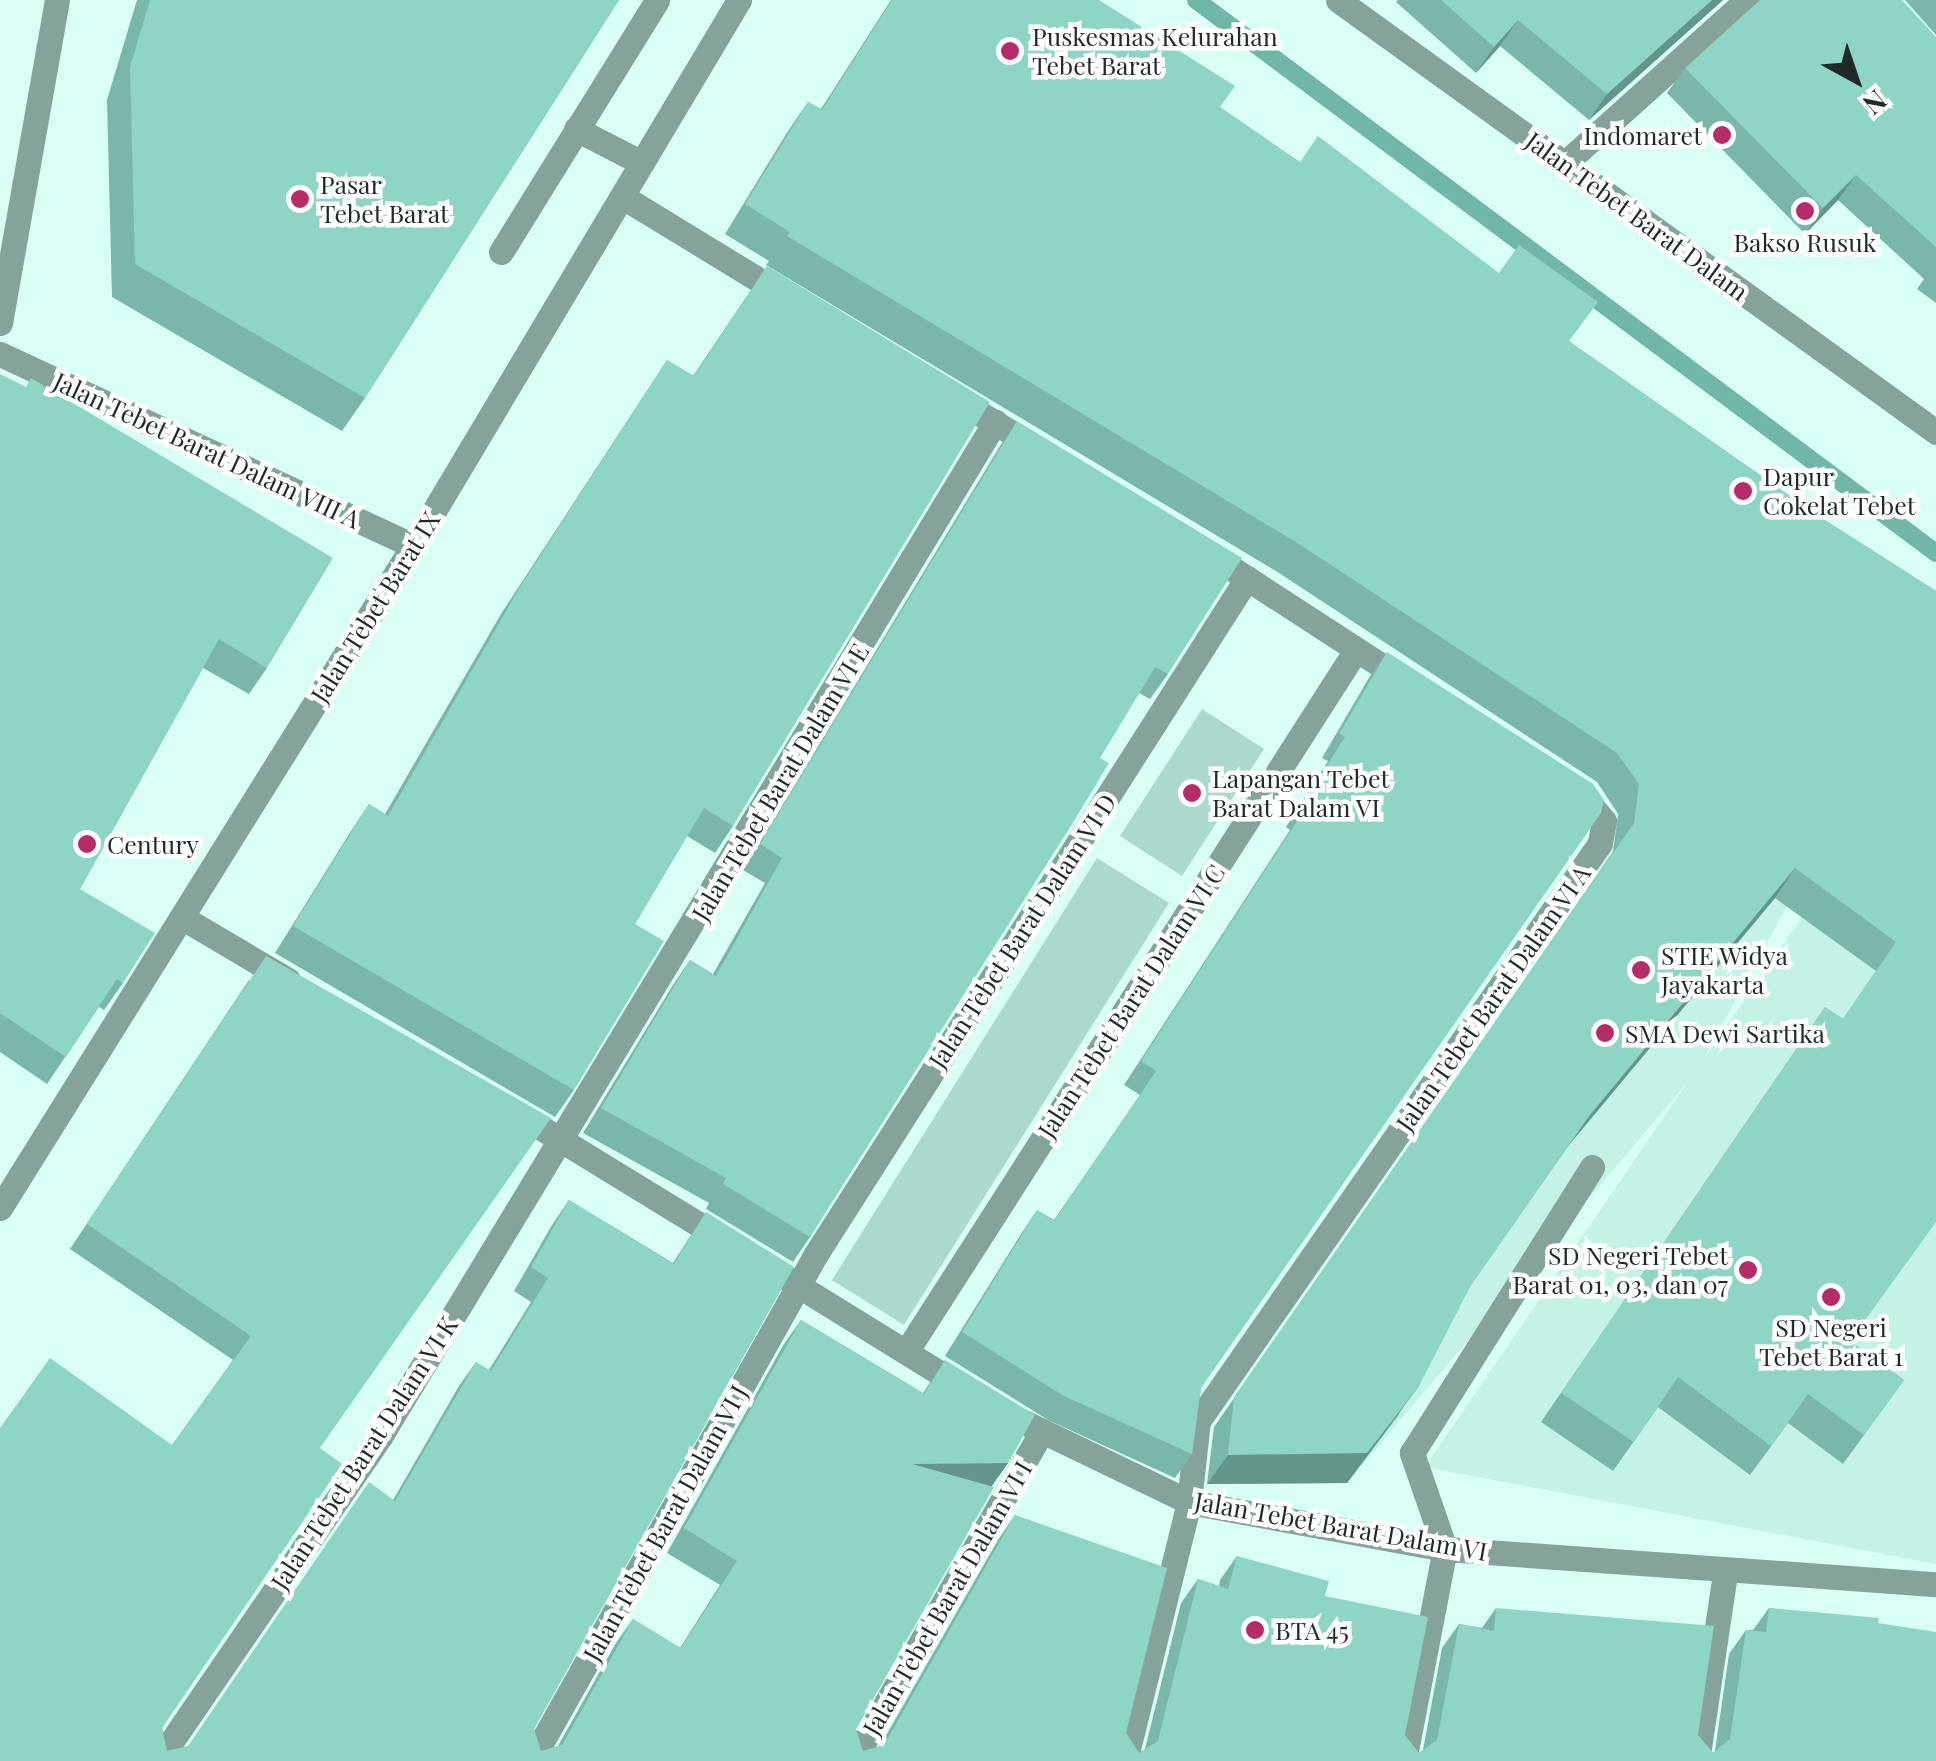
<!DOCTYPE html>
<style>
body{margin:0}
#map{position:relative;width:1936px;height:1761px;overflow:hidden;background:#d9fef5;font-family:"Playfair Display",serif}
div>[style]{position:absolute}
.built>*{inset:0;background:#c5f2e7}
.green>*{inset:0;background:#acd9ce}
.stream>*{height:18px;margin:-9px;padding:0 9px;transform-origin:9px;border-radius:9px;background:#70b7a8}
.service>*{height:25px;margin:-12.5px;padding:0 12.5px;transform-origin:12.5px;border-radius:12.5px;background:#85a29b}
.minor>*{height:25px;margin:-12.5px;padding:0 12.5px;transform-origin:12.5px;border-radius:12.5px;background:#85a29b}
.tertiary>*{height:25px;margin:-12.5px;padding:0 12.5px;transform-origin:12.5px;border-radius:12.5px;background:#85a29b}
.wall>*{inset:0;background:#7ab7aa}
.shaded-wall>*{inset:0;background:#63958b}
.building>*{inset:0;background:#8ed5c6}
.dots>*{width:28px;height:28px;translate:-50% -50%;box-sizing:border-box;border:5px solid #fff;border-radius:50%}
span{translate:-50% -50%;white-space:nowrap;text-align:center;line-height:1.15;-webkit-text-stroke:9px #fff;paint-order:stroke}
.poi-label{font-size:25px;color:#1e2b28}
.left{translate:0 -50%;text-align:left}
.right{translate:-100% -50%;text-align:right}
.street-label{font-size:25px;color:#1e2b28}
.north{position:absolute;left:1806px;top:30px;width:100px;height:100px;-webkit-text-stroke:8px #fff;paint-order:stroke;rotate:140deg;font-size:28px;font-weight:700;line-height:40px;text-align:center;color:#1e2b28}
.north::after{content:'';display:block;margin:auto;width:35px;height:45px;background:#1e2b28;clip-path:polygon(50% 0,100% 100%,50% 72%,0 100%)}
</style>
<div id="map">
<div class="built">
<i style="clip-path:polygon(1808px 539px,1823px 840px,1703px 1060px,1829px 878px,1936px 951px,1936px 1564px,1425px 1467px,1687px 1083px,1347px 1483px,1209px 1484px)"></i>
</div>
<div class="green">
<i style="clip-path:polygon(1202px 709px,1264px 749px,1182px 876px,1120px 836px)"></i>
<i style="clip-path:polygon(1097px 858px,1169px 903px,904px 1325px,832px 1280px)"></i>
</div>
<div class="stream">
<i style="left:1196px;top:0;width:924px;rotate:36.77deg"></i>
</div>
<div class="service">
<i style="left:576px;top:129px;width:74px;rotate:27.3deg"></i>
<i style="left:501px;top:252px;width:296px;rotate:-58.2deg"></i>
<i style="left:1445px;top:1549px;width:102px;rotate:-109deg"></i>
<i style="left:1412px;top:1453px;width:338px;rotate:-57.8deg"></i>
</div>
<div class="minor">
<i style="left:1564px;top:164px;width:246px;rotate:-41.9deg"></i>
<i style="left:623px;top:197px;width:190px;rotate:31.4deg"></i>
<i style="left:0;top:323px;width:328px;rotate:-80deg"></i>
<i style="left:0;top:354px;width:455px;rotate:24.9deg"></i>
<i style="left:956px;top:399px;width:95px;rotate:31.2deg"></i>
<i style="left:1208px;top:553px;width:235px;rotate:33deg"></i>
<i style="left:183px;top:918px;width:122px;rotate:30.6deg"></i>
<i style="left:517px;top:1113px;width:245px;rotate:31.5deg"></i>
<i style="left:760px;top:1262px;width:240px;rotate:31.7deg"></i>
<i style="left:906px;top:1352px;width:834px;rotate:-57.34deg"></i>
<i style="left:1003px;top:1412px;width:207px;rotate:25.8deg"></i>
<i style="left:1189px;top:1502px;width:260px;rotate:10.4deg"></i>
<i style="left:1445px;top:1549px;width:492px;rotate:4.1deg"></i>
<i style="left:158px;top:1761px;width:395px;rotate:-55.6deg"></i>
<i style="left:381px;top:1435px;width:1185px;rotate:-58.78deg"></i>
<i style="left:531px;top:1761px;width:582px;rotate:-60.66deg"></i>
<i style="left:816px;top:1254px;width:802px;rotate:-57.48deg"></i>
<i style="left:853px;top:1761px;width:377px;rotate:-60.2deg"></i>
<i style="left:1125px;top:1761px;width:267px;rotate:-76.1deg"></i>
<i style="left:1189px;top:1502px;width:81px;rotate:-83.7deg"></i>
<i style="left:1198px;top:1421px;width:704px;rotate:-55.18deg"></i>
<i style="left:1600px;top:843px;width:22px;rotate:-80deg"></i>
<i style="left:1604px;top:821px;width:40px;rotate:-130deg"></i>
<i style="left:1404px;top:1761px;width:216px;rotate:-79.1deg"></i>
<i style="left:1697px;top:1761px;width:189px;rotate:-81.5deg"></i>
</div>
<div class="tertiary">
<i style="left:1338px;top:0;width:738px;rotate:35.84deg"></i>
<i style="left:0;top:1208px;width:780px;rotate:-58.04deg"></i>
<i style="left:413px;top:546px;width:636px;rotate:-59.16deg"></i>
</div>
<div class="wall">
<i style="clip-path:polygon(137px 0,619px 0,365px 398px,342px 431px,112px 297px,107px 100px)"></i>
<i style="clip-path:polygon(891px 0,1099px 0,1220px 107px,1299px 162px,1570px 342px,1820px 517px,1936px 591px,1850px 1341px,1904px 1380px,1843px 1464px,1788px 1423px,1750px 1475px,1658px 1407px,1613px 1471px,1541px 1422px,1825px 1007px,1843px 1019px,1876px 971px,1775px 898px,1569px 1145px,1471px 1285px,1398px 1416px,1347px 1483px,1207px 1484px,1214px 1427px,1613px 852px,1618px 814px,1597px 782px,1279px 573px,766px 265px,769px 261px,725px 234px,788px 131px,808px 102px,821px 109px)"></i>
<i style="clip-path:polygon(1398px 0,1723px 0,1589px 120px,1500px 46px,1476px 73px,1396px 2px)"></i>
<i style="clip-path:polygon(1905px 0,1936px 0,1936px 35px)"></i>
<i style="clip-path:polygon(1936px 37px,1936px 303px,1917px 289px,1924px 279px,1838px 200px,1805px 234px,1667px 93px,1685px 68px)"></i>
<i style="clip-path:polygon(767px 266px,733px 826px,715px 853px,687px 836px,635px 924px,574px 1090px,555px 1117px,275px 953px,351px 831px,369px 804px,385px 814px,501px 614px,667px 360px,693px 376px)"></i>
<i style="clip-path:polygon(0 374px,267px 668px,249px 694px,203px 668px,80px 889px,123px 983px,104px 1010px,99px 1007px,47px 1084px,0 1052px)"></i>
<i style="clip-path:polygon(1017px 421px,1168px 674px,1150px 699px,1139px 693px,810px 1237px,793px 1262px,706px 1209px,709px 1203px,583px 1133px,673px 985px,690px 960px,713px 974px,765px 883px,743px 870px,1000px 446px)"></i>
<i style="clip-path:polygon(1387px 652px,1201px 1388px,1192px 1454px,1175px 1478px,1048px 1420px,945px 1356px,1021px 1234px,1037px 1210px,1054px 1220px,1140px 1095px,1124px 1085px,1290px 830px,1286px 827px,1328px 761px,1322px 758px,1370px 676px)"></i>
<i style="clip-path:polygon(249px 980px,320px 1448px,162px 1728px,167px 1751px,188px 1746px,393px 1500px,459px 1386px,476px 1362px,489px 1370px,531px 1302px,514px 1291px,552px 1225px,569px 1200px,673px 1263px,706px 1212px,534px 1729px,541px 1751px,558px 1746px,616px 1643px,633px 1619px,680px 1648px,720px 1585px,667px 1553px,784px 1344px,801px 1320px,923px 1393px,945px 1360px,1008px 1463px,991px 1487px,856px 1729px,863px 1751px,880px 1746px,998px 1540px,1015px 1515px,1126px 1733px,1139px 1753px,1145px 1749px,1181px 1603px,1198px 1579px,1219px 1586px,1220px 1580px,1237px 1556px,1325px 1596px,1405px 1735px,1419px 1753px,1423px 1750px,1442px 1648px,1459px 1624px,1482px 1628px,1496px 1608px,1698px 1735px,1713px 1753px,1715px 1751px,1729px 1654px,1746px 1630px,1753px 1630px,1769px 1608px,1878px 1623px,1936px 1761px,0 1761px,172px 1445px,233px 1360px,70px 1249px)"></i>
</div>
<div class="shaded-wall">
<i style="clip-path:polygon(1712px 0,1723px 0,1589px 120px,1607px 94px)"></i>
<i style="clip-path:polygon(1518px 20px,1500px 46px,1476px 73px,1494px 47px)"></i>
<i style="clip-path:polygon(1856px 175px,1838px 200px,1805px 234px,1823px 208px)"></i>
<i style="clip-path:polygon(1795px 868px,1775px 898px,1568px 1146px,1589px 1116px)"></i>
<i style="clip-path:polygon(1419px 1386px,1347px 1483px,1207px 1484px,1228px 1455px)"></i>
<i style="clip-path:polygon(1008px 1463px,991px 1487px,912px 1464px)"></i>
</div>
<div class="building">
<i style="clip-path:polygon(150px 0,619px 0,365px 398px,135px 264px,130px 67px)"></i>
<i style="clip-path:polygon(892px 0,1099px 0,1235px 86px,1220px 107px,1300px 162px,1318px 136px,1499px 273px,1519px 245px,1598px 302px,1569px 341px,1820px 517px,1936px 591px,1936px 1222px,1850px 1341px,1904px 1380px,1864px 1435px,1808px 1394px,1771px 1446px,1678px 1377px,1634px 1442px,1561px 1393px,1825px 1007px,1843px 1019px,1896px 942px,1795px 868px,1589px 1116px,1471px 1285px,1419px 1386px,1367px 1453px,1228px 1455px,1234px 1397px,1634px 823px,1639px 784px,1617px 753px,1299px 544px,787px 236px,790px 232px,745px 204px,808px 102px,822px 110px)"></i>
<i style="clip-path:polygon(1441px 0,1712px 0,1607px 94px,1518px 20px,1494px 47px)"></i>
<i style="clip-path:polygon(1760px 0,1902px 0,1936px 37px,1936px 247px,1856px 175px,1823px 208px,1685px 68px)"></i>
<i style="clip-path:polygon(767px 266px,990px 402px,733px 826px,704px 808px,635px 924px,664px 941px,574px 1090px,293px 926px,369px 804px,388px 816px,520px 587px,667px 360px,694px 376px)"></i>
<i style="clip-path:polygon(0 374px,26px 387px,31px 378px,333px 558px,267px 668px,219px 639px,80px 889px,155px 933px,123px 983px,117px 979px,66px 1057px,0 1013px)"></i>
<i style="clip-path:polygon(1017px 421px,1242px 558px,1168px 674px,1155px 667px,1100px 758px,1109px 763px,1074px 821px,810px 1237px,723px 1184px,726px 1178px,601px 1108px,690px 960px,716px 976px,782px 858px,760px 844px)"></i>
<i style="clip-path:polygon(1387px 652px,1593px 784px,1604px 800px,1601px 813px,1201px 1388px,1192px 1454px,1064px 1396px,962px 1332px,1037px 1210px,1054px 1221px,1156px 1071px,1141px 1061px,1307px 806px,1303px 803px,1345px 737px,1339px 734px)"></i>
<i style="clip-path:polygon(266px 956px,551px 1118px,320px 1448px,342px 1464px,162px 1728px,167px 1751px,188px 1746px,369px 1482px,395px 1501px,476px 1362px,491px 1371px,548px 1278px,531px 1267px,569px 1200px,674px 1264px,706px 1212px,794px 1267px,534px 1729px,541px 1751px,562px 1745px,633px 1619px,681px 1648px,737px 1561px,684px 1528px,801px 1320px,924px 1394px,945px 1360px,1035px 1415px,1008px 1463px,912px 1464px,994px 1487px,856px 1729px,863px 1751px,884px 1745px,1015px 1515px,1167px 1568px,1126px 1733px,1139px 1753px,1158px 1741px,1198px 1579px,1228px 1589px,1237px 1556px,1329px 1581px,1325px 1596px,1428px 1617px,1405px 1735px,1419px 1753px,1437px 1740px,1459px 1624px,1494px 1631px,1496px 1608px,1714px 1626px,1698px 1735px,1713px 1753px,1730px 1739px,1746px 1630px,1766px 1632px,1769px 1608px,1879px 1618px,1878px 1623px,1936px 1632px,1936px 1761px,0 1761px,0 1428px,50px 1358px,172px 1445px,251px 1336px,87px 1224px)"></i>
</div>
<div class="dots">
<i style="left:1010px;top:51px;background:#b62c69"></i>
<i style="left:1722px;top:135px;background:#b62c69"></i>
<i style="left:300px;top:199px;background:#b62c69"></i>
<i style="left:1805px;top:211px;background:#b62c69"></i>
<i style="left:1743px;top:491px;background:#b62c69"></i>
<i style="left:1192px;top:793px;background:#b62c69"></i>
<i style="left:87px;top:844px;background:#b62c69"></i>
<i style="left:1641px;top:970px;background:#b62c69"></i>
<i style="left:1605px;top:1033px;background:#b62c69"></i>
<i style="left:1748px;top:1270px;background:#b62c69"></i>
<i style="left:1831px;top:1297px;background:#b62c69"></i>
<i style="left:1255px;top:1630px;background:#b62c69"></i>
</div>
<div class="poi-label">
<span class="left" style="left:1032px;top:51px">Puskesmas Kelurahan<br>Tebet Barat</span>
<span class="right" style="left:1702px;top:135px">Indomaret</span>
<span class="left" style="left:320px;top:199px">Pasar<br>Tebet Barat</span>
<span style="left:1805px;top:242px">Bakso Rusuk</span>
<span class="left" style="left:1763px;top:491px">Dapur<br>Cokelat Tebet</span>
<span class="left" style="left:1212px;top:793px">Lapangan Tebet<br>Barat Dalam VI</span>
<span class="left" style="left:107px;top:844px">Century</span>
<span class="left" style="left:1661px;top:970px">STIE Widya<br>Jayakarta</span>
<span class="left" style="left:1625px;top:1033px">SMA Dewi Sartika</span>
<span class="right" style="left:1728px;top:1270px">SD Negeri Tebet<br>Barat 01, 03, dan 07</span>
<span style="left:1831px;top:1342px">SD Negeri<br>Tebet Barat 1</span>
<span class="left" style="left:1275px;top:1630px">BTA 45</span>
</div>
<div class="street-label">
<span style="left:1637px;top:216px;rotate:36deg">Jalan Tebet Barat Dalam</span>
<span style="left:207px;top:450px;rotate:25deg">Jalan Tebet Barat Dalam VIII A</span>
<span style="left:375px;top:607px;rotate:-58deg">Jalan Tebet Barat IX</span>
<span style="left:780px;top:782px;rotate:-59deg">Jalan Tebet Barat Dalam VI E</span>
<span style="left:1022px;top:931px;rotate:-57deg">Jalan Tebet Barat Dalam VI D</span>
<span style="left:1493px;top:998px;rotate:-55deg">Jalan Tebet Barat Dalam VI A</span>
<span style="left:1131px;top:1001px;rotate:-57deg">Jalan Tebet Barat Dalam VI C</span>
<span style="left:364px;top:1453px;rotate:-57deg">Jalan Tebet Barat Dalam VI K</span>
<span style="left:665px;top:1523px;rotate:-61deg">Jalan Tebet Barat Dalam VI J</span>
<span style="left:1341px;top:1526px;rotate:10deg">Jalan Tebet Barat Dalam VI</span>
<span style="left:947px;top:1598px;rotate:-60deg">Jalan Tebet Barat Dalam VI I</span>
</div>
<div class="north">N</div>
</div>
